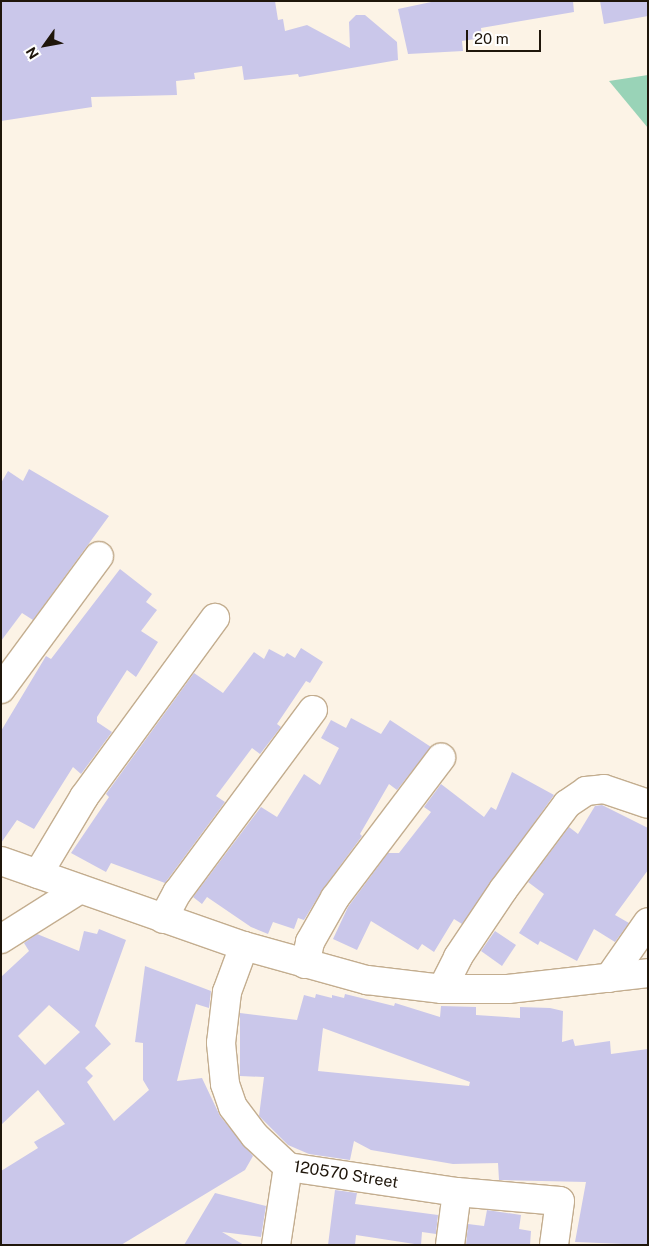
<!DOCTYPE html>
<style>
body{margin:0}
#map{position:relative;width:649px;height:1246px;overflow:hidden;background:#fcf3e6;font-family:"Public Sans",sans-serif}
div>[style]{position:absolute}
.forest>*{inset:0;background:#99d3b7}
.building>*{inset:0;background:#cac7ea}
.roads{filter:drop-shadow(1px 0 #c3ad8f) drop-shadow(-1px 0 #c3ad8f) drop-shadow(0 1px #c3ad8f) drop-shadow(0 -1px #c3ad8f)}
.minor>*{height:28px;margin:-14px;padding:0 14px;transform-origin:14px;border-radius:14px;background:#fff}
span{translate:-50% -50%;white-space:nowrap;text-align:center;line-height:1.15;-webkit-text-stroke:5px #fff;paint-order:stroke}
.street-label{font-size:16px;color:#1f160b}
.frame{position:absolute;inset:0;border:2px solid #1f160b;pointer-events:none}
.north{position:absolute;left:20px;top:20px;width:50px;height:50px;-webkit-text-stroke:4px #fff;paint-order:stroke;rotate:238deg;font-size:14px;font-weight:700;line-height:20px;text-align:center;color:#1f160b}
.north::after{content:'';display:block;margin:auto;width:18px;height:22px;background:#1f160b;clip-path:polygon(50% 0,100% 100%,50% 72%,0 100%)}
.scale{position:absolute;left:466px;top:30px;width:75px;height:22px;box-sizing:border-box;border:2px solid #1f160b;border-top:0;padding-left:6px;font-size:15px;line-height:18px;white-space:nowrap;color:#1f160b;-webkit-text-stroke:4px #fff;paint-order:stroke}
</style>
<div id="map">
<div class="forest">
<i style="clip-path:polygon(648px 75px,648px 128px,609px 81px)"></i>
</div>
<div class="building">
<i style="clip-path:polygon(1px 1px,275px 1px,278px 20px,283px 19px,285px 31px,307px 25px,350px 48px,349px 22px,356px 15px,365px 15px,397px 42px,398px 60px,299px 77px,298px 74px,244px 80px,242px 66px,194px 73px,195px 79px,176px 81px,177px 95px,91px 97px,92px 107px,1px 121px)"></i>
<i style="clip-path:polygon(436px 1px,573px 1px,574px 12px,481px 28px,482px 38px,462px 41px,463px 51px,408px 54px,398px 9px)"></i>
<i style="clip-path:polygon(600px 1px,648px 1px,648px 16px,604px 24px)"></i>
<i style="clip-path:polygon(29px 469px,109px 516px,33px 620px,22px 613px,1px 641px,1px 483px,8px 471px,23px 481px)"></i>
<i style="clip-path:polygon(120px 569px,152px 594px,146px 602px,157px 610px,141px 631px,158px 642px,136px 677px,127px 670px,97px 717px,97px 722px,112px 732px,81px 774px,73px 767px,34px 829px,17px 820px,1px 843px,1px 731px,46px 656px,51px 659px)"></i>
<i style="clip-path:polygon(301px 648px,323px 662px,310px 683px,306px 681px,277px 724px,281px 727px,260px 754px,252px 748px,216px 796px,225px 802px,165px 883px,111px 863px,106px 872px,71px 853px,109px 797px,106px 794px,194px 673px,223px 693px,254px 652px,264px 659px,269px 649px,284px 657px,287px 653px,295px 658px)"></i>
<i style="clip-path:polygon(351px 718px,381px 734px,390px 720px,431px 747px,397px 790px,389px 784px,360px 834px,362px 836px,323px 889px,304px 920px,298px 918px,294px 929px,273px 922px,268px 934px,251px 927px,207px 897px,202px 904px,193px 897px,261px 807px,277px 817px,304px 774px,320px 785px,339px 748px,321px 738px,331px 720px,346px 728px)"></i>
<i style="clip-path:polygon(512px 772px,554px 795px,462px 924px,454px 919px,434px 952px,422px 944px,418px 950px,371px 921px,357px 950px,333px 939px,348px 907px,388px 853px,399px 853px,431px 812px,424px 807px,441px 784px,484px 817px,491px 807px,496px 810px)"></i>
<i style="clip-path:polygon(602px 805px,648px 828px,648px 870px,615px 915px,629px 923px,615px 942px,594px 929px,577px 961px,540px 941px,538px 945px,519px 933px,544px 894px,528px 882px,569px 827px,578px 834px,595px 806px)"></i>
<i style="clip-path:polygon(evenodd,99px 929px,126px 940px,95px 1026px,111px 1044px,85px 1068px,93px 1076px,87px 1082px,114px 1121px,149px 1090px,143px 1080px,143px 1043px,135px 1042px,145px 966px,211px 991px,209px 1008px,196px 1004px,177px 1081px,202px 1078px,220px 1116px,253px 1156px,245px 1170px,121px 1245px,1px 1245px,1px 1171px,38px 1148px,34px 1142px,65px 1124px,38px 1090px,1px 1125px,1px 977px,29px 951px,24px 943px,37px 934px,79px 951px,84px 931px,97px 934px,99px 929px,49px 1005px,80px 1032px,45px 1065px,18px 1036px,49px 1005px)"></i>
<i style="clip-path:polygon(495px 931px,516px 945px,502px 966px,481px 951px)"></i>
<i style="clip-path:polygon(evenodd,316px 994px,332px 998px,332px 995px,344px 998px,345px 994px,394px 1006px,395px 1003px,440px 1017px,441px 1006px,476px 1007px,476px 1015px,520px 1018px,520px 1007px,550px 1008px,563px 1011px,562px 1042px,573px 1039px,575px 1046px,610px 1041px,611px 1054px,648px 1049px,648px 1245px,575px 1242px,586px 1182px,499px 1180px,498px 1163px,453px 1164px,371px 1150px,354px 1141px,350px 1160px,309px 1154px,288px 1145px,259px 1116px,264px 1077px,240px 1076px,240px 1013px,297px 1020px,304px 995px,315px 998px,316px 994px,323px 1028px,470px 1082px,469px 1086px,318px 1071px,323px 1028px)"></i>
<i style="clip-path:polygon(335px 1190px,357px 1193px,355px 1204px,438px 1215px,436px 1234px,422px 1232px,421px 1245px,356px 1235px,355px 1245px,328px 1245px)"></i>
<i style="clip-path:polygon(215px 1193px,266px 1206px,261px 1237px,222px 1232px,244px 1245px,184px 1245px)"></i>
<i style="clip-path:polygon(487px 1210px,521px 1215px,519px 1229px,531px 1231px,530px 1245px,466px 1245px,468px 1224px,484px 1226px)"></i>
</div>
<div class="roads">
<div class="minor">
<i style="left:1px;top:689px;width:165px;rotate:-53.6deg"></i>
<i style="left:1px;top:861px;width:257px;rotate:19.3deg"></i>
<i style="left:244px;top:946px;width:128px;rotate:15.5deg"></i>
<i style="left:367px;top:980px;width:76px;rotate:6.8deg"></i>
<i style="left:442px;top:989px;width:66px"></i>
<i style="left:508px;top:989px;width:141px;rotate:-6.5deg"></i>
<i style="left:38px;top:874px;width:90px;rotate:-59.1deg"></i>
<i style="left:84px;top:797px;width:222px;rotate:-53.8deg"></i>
<i style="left:163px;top:919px;width:30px;rotate:-62deg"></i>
<i style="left:177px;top:893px;width:228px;rotate:-53.4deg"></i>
<i style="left:1px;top:939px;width:93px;rotate:-32.3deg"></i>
<i style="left:244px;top:946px;width:49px;rotate:110.3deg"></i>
<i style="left:227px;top:992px;width:51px;rotate:96.7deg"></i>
<i style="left:221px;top:1043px;width:41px;rotate:84.4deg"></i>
<i style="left:225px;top:1084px;width:24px;rotate:71deg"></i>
<i style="left:233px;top:1107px;width:36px;rotate:53deg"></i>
<i style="left:255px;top:1136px;width:45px;rotate:43.2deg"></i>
<i style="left:288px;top:1167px;width:171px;rotate:8.4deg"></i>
<i style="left:457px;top:1192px;width:103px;rotate:5deg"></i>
<i style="left:560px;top:1201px;width:44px;rotate:97.8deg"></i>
<i style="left:305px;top:964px;width:23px;rotate:-77deg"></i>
<i style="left:310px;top:942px;width:51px;rotate:-60.4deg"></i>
<i style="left:335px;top:898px;width:176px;rotate:-52.9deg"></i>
<i style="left:609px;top:978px;width:68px;rotate:-55.1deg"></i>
<i style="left:442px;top:989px;width:36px;rotate:-63deg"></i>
<i style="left:458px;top:957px;width:81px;rotate:-56.1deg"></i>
<i style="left:503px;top:890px;width:107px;rotate:-53.3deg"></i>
<i style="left:567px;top:804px;width:23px;rotate:-34deg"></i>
<i style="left:586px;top:791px;width:18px;rotate:-6deg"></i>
<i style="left:604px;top:789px;width:46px;rotate:18.8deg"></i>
<i style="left:276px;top:1245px;width:79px;rotate:-81.3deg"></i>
<i style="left:450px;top:1245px;width:53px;rotate:-82.5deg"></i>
</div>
</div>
<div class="street-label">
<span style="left:346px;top:1175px;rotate:9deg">120570 Street</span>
</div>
<div class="frame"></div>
<div class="north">N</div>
<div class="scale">20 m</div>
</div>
